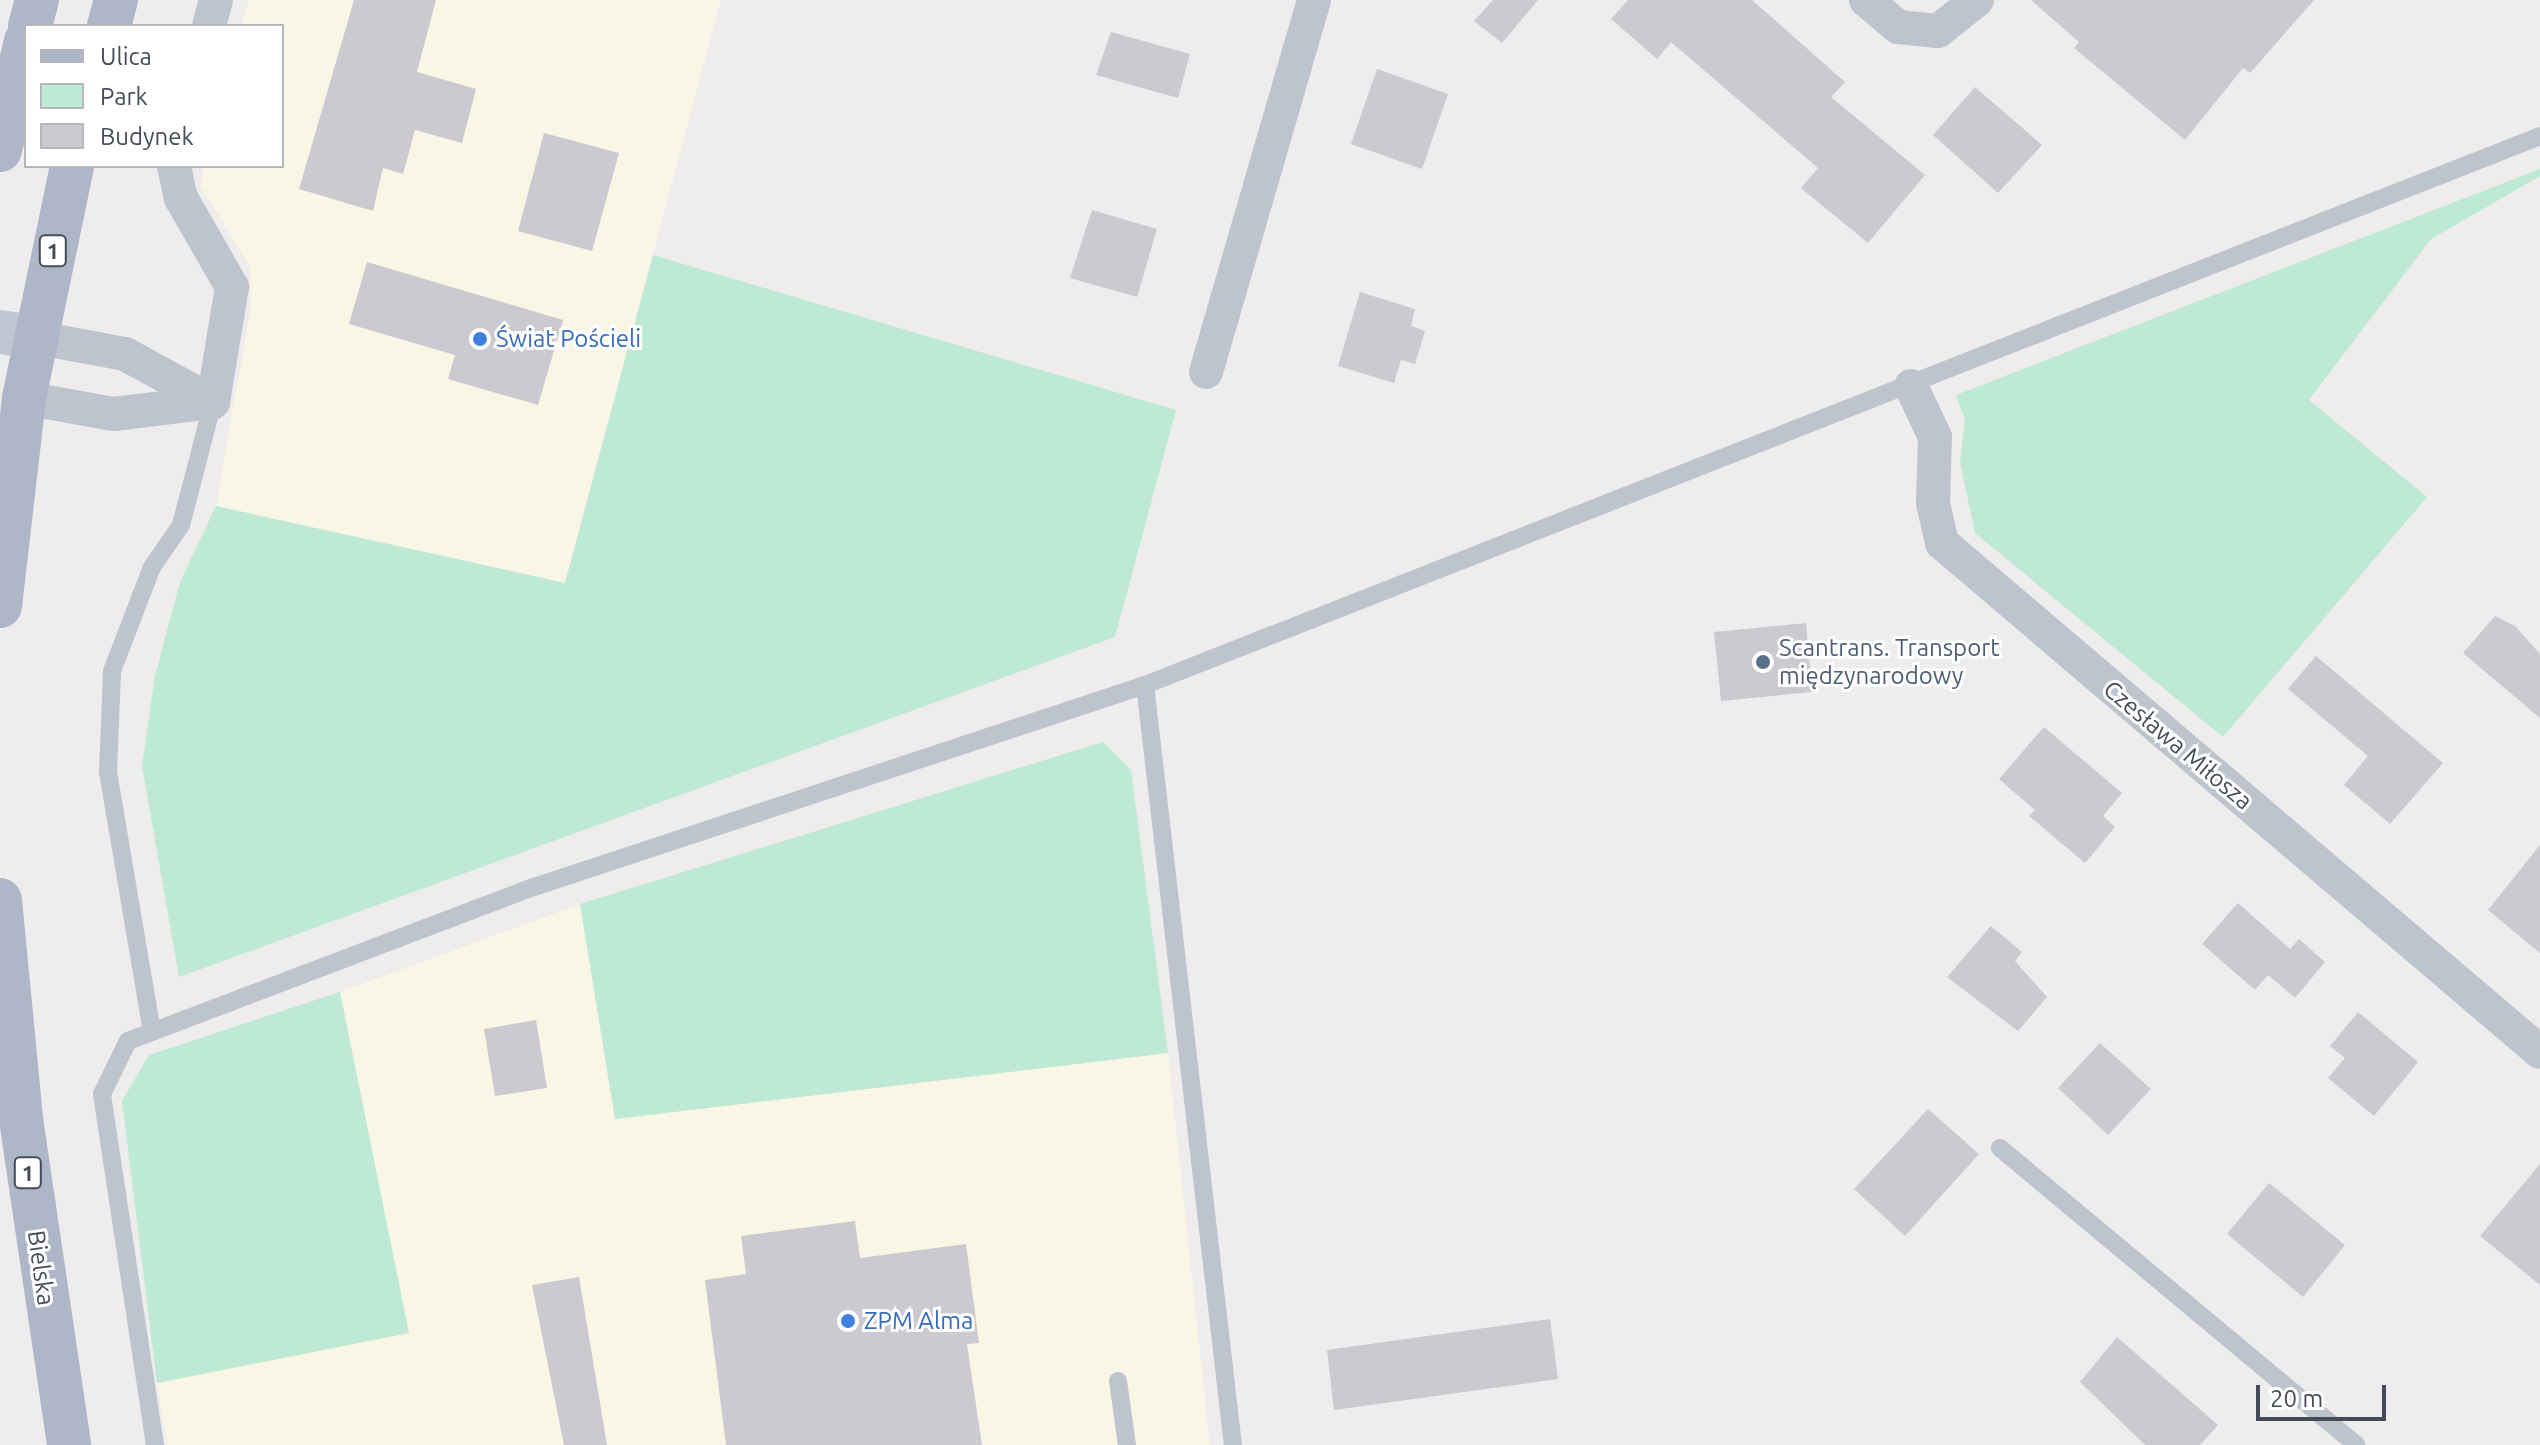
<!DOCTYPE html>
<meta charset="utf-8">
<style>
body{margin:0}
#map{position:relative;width:2540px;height:1445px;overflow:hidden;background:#eeecec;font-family:Ubuntu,sans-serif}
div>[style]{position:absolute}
.commercial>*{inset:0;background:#f9f6e5}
.green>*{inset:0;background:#bde9d5}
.building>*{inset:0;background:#cacad0}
.service>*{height:18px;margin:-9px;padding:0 9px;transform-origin:9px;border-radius:9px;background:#bec4cd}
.minor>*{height:34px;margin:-17px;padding:0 17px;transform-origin:17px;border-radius:17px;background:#bec4cd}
.secondary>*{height:44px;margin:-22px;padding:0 22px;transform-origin:22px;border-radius:22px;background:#c0c6d3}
.primary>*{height:44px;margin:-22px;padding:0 22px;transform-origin:22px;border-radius:22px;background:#adb7c8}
.dots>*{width:22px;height:22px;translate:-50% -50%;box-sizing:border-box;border:4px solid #fff;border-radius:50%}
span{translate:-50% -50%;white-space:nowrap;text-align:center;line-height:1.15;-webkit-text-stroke:6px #fff;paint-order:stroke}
.shield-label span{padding:2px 6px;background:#fff;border:2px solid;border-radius:6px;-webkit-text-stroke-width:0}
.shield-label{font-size:22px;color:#464c57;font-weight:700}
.shop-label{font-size:24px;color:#366cbe}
.left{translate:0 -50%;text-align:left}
.service-label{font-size:24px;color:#4e5e75}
.street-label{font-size:24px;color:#464c57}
.legend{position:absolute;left:24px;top:24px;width:260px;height:144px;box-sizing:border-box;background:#fff;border:2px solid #b5b7bc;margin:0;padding:10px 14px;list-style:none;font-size:24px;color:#464c57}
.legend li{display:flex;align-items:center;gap:16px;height:40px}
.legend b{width:40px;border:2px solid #b5b7bc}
.scale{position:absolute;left:2256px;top:1385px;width:130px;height:36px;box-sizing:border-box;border:4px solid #464c57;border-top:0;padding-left:10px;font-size:24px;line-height:28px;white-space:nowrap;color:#464c57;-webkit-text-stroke:6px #fff;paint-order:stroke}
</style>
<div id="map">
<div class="commercial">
<i style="clip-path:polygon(249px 0,721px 0,565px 583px,216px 506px,251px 306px,250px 266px,201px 187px,203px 166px,282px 166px,282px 26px,241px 26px)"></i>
<i style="clip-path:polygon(580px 904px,615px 1119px,1168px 1053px,1210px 1445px,167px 1445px,157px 1383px,408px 1333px,340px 992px)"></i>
</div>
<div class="green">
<i style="clip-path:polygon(2540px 169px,2540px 176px,2431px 239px,2309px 400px,2427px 497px,2223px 737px,1975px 533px,1960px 462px,1965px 420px,1956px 395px)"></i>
<i style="clip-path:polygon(653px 255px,1176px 410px,1115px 637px,179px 977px,142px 766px,155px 676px,180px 582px,216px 506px,565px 583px)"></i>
<i style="clip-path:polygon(1103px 742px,1131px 770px,1168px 1053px,615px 1119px,580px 904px)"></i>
<i style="clip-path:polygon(340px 992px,409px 1333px,157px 1383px,122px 1101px,149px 1055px)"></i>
</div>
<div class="building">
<i style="clip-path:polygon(354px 0,436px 0,417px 72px,476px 89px,462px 143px,415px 130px,403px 174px,383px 168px,373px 211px,299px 189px)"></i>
<i style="clip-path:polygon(1493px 0,1538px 0,1502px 43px,1474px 21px)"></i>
<i style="clip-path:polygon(1628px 0,1752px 0,1845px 82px,1831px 97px,1925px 175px,1868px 243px,1801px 188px,1818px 168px,1671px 42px,1657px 59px,1611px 19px)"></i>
<i style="clip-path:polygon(2031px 0,2314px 0,2250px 73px,2243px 68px,2185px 140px,2074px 48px,2079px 42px)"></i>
<i style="clip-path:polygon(1111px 32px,1190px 54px,1178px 98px,1096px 75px)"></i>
<i style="clip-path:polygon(1377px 69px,1448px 94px,1422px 169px,1351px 144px)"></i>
<i style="clip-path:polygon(1975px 87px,2042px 145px,1998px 193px,1933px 135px)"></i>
<i style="clip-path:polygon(544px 133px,619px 153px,592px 251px,518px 231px)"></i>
<i style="clip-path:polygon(1092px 210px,1157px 229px,1137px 297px,1070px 278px)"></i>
<i style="clip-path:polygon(367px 262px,563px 320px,538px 405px,448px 379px,455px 355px,349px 324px)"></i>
<i style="clip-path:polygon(1360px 292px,1415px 309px,1411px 326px,1425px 331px,1415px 364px,1401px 360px,1394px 383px,1338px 366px)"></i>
<i style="clip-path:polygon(2495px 616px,2515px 626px,2540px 654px,2540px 718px,2463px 653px)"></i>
<i style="clip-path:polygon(1806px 623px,1812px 692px,1721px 701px,1714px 632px)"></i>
<i style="clip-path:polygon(2316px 656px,2443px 763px,2390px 824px,2344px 785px,2368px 756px,2288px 689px)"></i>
<i style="clip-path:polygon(2044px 727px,2122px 793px,2103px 816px,2115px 827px,2085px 863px,2029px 816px,2035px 810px,1999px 779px)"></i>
<i style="clip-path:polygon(2540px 845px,2540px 953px,2488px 910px)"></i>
<i style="clip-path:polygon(2238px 903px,2290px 949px,2299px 939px,2325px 962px,2295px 998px,2268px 975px,2255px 990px,2202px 944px)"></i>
<i style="clip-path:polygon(1991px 926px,2022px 952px,2015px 961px,2047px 997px,2018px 1031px,1947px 977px)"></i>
<i style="clip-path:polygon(2358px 1012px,2418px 1062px,2374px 1116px,2328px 1078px,2345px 1058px,2330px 1046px)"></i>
<i style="clip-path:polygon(536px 1020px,547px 1088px,495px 1096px,484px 1029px)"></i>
<i style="clip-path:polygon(2100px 1043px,2151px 1089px,2108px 1135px,2058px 1088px)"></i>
<i style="clip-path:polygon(1928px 1109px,1979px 1154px,1905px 1236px,1854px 1189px)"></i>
<i style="clip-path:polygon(2540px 1164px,2540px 1285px,2480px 1236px)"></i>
<i style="clip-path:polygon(2269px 1183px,2345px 1245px,2303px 1297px,2227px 1234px)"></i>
<i style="clip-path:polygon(855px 1221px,860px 1258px,966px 1244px,979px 1343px,967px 1344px,982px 1445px,726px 1445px,705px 1280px,746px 1274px,741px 1236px)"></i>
<i style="clip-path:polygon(579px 1277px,607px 1445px,564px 1445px,532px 1285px)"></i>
<i style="clip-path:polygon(1550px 1319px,1558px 1379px,1334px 1410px,1327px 1350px)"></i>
<i style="clip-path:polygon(2117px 1337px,2218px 1425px,2200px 1445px,2145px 1445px,2080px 1382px)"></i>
</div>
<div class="service">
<i style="left:1145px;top:685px;width:765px;rotate:83.4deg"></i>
<i style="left:152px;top:1032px;width:264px;rotate:-99.6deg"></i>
<i style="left:108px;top:772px;width:101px;rotate:-87.7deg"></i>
<i style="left:112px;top:671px;width:111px;rotate:-69deg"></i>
<i style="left:152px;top:567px;width:51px;rotate:-55.4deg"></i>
<i style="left:181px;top:525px;width:127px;rotate:-75.4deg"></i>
<i style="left:2000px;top:1148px;width:464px;rotate:39.8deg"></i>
<i style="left:1118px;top:1381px;width:65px;rotate:82deg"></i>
<i style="left:155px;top:1445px;width:355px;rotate:-98.6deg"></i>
<i style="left:102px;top:1094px;width:59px;rotate:-63.9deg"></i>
<i style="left:128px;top:1041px;width:434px;rotate:-20.8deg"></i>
<i style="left:534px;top:887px;width:644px;rotate:-18.29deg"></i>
<i style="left:1145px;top:685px;width:1499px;rotate:-21.48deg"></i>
</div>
<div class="minor">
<i style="left:1866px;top:0;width:42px;rotate:40.2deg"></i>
<i style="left:1898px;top:27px;width:40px;rotate:5.7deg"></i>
<i style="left:1938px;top:31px;width:50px;rotate:-38.5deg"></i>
<i style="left:209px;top:26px;width:27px;rotate:-75deg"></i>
<i style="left:174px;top:166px;width:33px;rotate:78deg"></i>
<i style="left:181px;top:198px;width:103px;rotate:60.2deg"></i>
<i style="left:232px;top:287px;width:117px;rotate:99.4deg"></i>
<i style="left:34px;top:337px;width:93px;rotate:10.6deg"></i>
<i style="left:125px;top:354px;width:100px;rotate:28.6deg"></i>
<i style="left:1206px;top:372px;width:387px;rotate:-73.8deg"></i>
<i style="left:1911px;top:386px;width:56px;rotate:64.8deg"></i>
<i style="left:1935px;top:437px;width:66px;rotate:91.7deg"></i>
<i style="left:1933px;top:503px;width:41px;rotate:77.3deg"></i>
<i style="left:1942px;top:543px;width:785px;rotate:40.4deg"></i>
<i style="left:24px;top:398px;width:91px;rotate:10.1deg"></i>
<i style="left:114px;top:414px;width:100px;rotate:-6.9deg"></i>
</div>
<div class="secondary">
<i style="left:0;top:332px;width:34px;rotate:8deg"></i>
</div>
<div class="primary">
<i style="left:30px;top:26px;width:27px;rotate:-75deg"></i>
<i style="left:109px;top:26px;width:27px;rotate:-75deg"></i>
<i style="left:0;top:150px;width:112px;rotate:-76.6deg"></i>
<i style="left:0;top:606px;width:209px;rotate:-83.4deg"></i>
<i style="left:24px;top:398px;width:237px;rotate:-78.3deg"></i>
<i style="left:0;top:900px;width:220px;rotate:84.5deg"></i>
<i style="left:21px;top:1119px;width:330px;rotate:81.6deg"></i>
</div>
<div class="dots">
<i style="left:480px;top:339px;background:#3f7fe0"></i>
<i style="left:1763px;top:662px;background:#5c6f8a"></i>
<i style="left:848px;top:1321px;background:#3f7fe0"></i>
</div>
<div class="shield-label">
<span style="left:53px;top:251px">1</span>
<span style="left:28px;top:1173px">1</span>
</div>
<div class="shop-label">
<span class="left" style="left:496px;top:339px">Świat Pościeli</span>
<span class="left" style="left:864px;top:1321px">ZPM Alma</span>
</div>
<div class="service-label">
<span class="left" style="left:1779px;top:662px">Scantrans. Transport<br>międzynarodowy</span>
</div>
<div class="street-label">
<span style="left:2178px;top:745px;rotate:40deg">Czesława Miłosza</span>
<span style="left:41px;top:1268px;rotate:82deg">Bielska</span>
</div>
<ul class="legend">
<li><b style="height:10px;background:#adb7c8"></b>Ulica</li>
<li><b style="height:22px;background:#bde9d5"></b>Park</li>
<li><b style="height:22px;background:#cacad0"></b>Budynek</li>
</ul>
<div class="scale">20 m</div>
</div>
